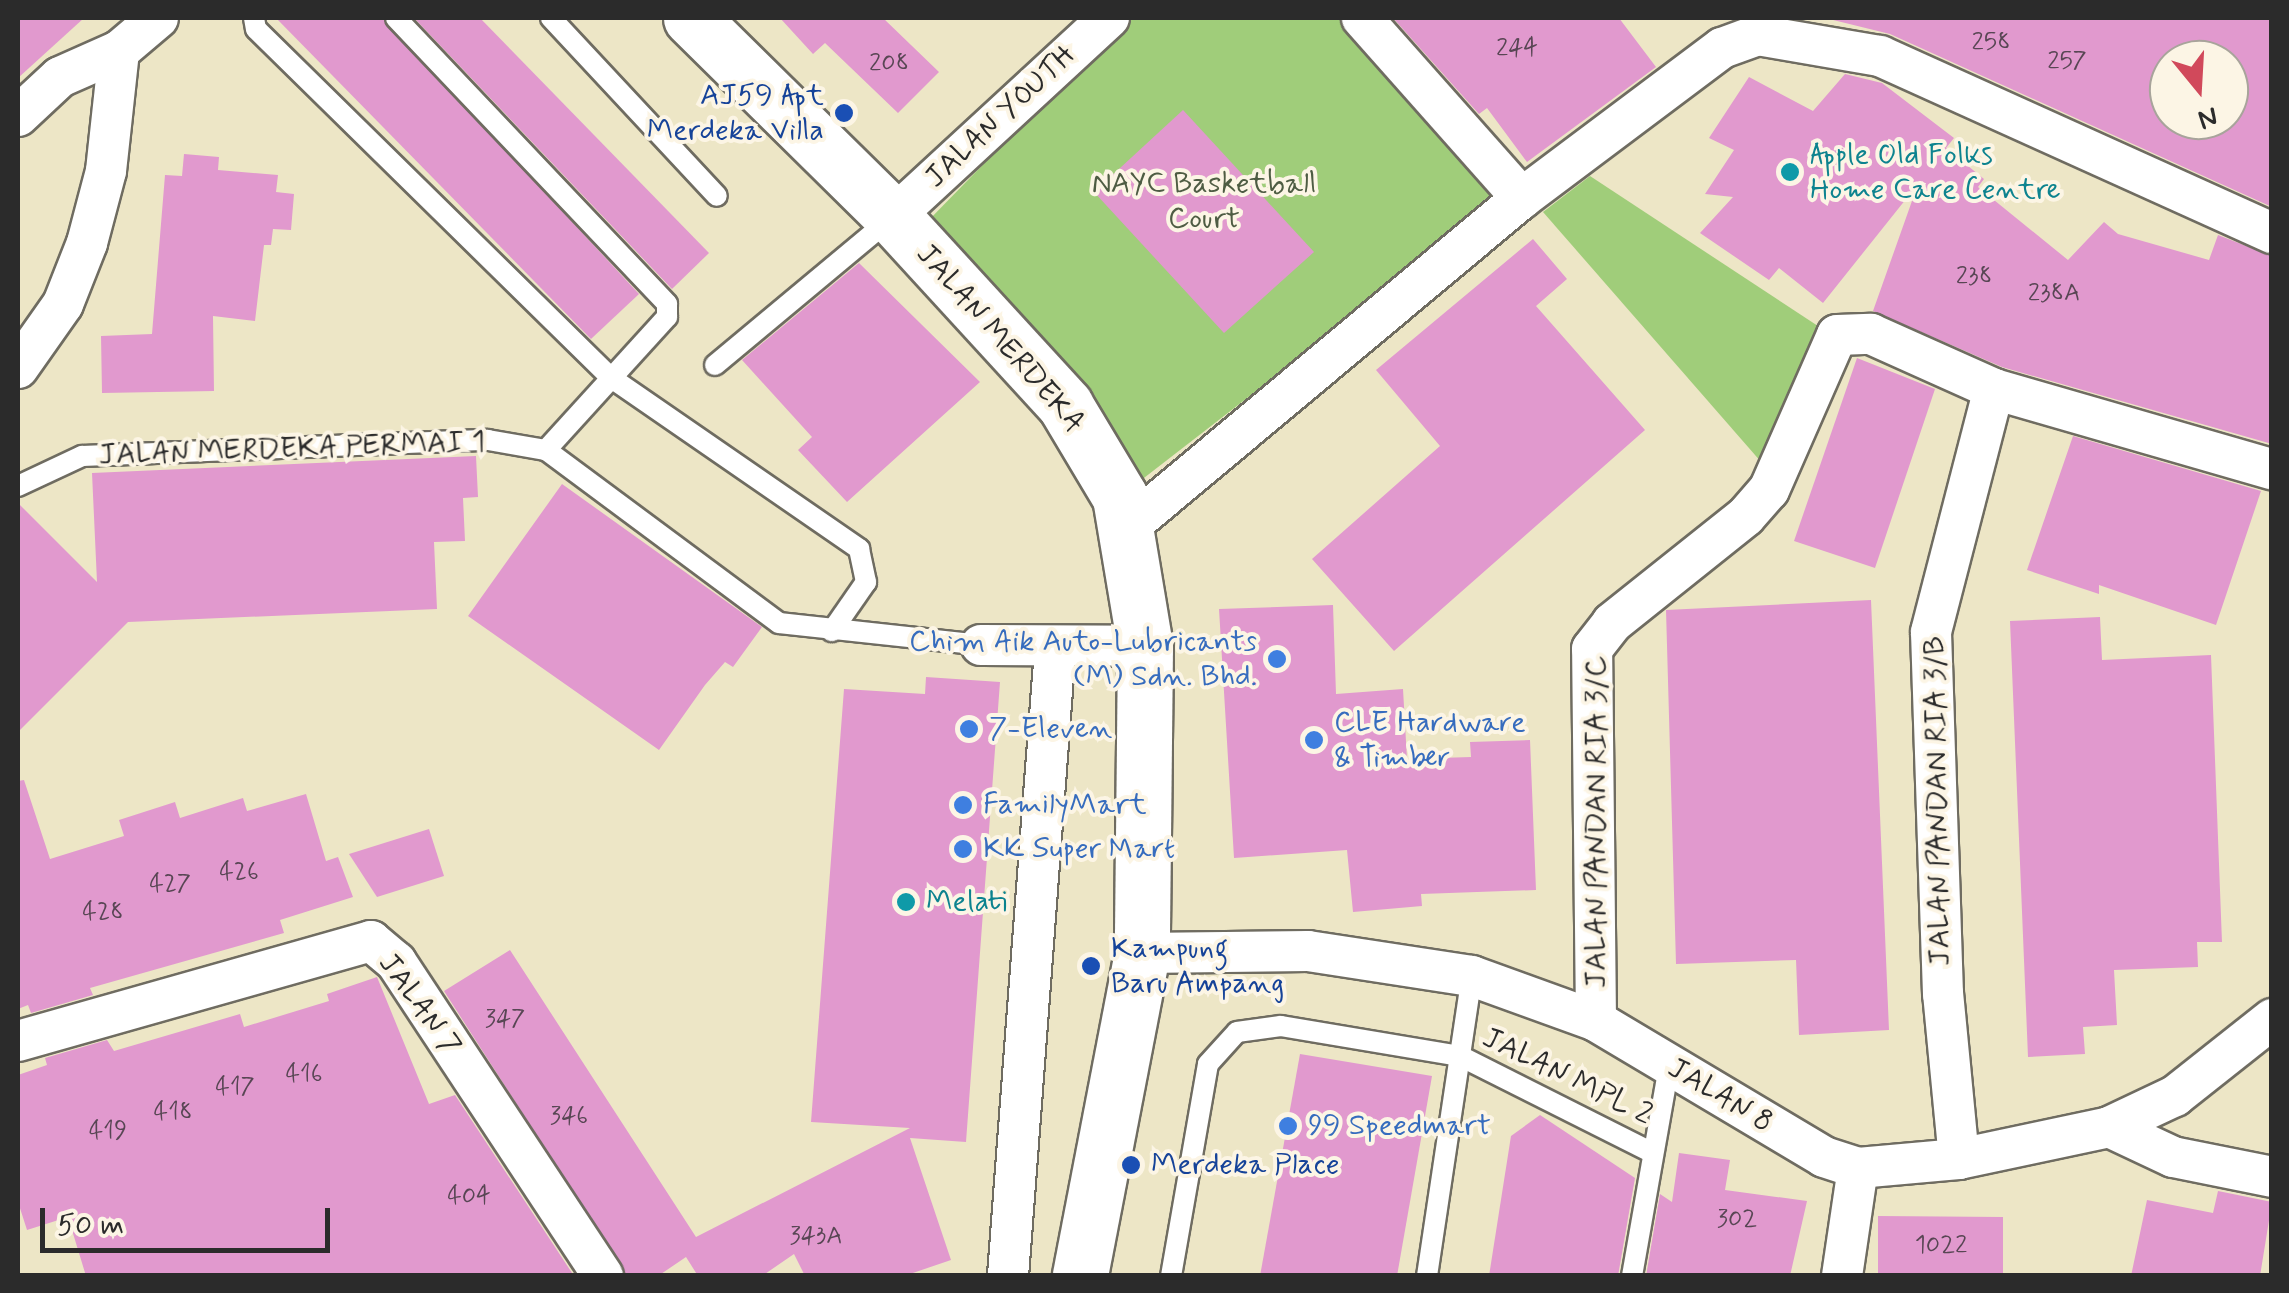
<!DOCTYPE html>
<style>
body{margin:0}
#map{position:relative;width:2289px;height:1293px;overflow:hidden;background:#ede6c6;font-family:Mynerve,sans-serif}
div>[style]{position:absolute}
.green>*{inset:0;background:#a0cd7a}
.building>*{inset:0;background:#e199ce}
.roads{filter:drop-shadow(2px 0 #6f6c61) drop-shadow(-2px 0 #6f6c61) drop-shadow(0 2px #6f6c61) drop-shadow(0 -2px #6f6c61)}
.lane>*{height:20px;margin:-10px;padding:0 10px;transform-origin:10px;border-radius:10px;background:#fff}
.street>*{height:40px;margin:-20px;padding:0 20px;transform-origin:20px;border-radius:20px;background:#fff}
.secondary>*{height:55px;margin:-27.5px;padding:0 27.5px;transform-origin:27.5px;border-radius:27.5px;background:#fff}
.dots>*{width:28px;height:28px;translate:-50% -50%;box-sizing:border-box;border:5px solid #fcf5e5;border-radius:50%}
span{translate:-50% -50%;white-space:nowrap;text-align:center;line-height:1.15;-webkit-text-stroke:8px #fcf5e5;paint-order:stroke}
.number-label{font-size:25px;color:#584654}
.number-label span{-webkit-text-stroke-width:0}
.transit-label{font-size:30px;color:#164399}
.right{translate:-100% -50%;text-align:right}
.left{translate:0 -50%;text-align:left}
.street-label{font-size:30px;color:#2b2b2b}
.culture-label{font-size:30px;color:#0d838f}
.park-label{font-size:30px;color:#4e5c43}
.shop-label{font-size:30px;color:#366cbe}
.frame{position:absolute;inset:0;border:20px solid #2b2b2b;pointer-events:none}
.north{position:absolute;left:2149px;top:40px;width:100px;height:100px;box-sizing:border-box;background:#fcf5e5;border:2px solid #a8a49b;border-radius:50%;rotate:162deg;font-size:28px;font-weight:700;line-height:40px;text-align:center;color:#2b2b2b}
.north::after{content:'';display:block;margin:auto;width:35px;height:45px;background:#d1495b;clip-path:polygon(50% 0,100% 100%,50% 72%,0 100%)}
.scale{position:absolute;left:40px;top:1208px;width:290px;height:45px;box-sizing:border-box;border:5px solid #2b2b2b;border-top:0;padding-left:12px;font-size:30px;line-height:35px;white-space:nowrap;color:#2b2b2b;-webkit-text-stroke:8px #fcf5e5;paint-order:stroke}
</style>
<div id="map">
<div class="green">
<i style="clip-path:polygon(1126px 18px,1341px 18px,1504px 199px,1131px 488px,926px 223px)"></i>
<i style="clip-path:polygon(1590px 176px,1821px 328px,1769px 471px,1543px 212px)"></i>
</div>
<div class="building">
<i style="clip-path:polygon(18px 18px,84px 18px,18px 78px)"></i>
<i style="clip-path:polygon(276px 18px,383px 18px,639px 294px,591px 339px)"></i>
<i style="clip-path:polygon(414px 18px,480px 18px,709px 253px,672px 289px)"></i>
<i style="clip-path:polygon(780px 18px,883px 18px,939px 72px,898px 113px,825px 43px,813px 54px)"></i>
<i style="clip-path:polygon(1393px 18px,1619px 18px,1656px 67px,1527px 162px,1487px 108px,1479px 114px)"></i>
<i style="clip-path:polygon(evenodd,1825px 18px,2272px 18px,2272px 207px,1890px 34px,1825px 18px,2169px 60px,2229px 60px,2229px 120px,2169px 120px,2169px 60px)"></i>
<i style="clip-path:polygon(1845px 74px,1882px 83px,1954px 138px,1946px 148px,1984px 179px,1978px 187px,2068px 260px,2104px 222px,2118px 234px,2209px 260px,2218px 235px,2272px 256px,2272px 444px,2002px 367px,1873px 311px,1918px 184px,1823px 303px,1779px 268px,1769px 280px,1700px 233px,1733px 197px,1705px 194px,1734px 150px,1709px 138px,1749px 77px,1813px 111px)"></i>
<i style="clip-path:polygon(1183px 110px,1314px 252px,1224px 333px,1094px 192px)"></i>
<i style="clip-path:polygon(184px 154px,219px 157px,218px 170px,278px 175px,276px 192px,294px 194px,291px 230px,273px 229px,271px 245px,264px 245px,255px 321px,213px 316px,214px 391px,102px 393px,101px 336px,152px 334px,165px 175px,182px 176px)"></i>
<i style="clip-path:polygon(1533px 239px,1567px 279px,1536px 306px,1645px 430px,1394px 651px,1312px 559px,1440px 446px,1376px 370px)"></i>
<i style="clip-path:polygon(859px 263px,980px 382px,847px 502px,798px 450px,812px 437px,742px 360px)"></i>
<i style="clip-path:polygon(1857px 358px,1935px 389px,1875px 568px,1794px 541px)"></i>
<i style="clip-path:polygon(2073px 436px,2261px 491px,2216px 625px,2099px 585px,2099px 594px,2027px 570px)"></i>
<i style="clip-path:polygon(476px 456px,478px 497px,463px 498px,465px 541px,434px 542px,437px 609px,128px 622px,18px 732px,18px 503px,97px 582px,92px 473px)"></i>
<i style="clip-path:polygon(562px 484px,762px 627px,733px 667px,725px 662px,705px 685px,659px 750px,468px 616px)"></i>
<i style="clip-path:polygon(1871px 600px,1889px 1030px,1799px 1035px,1796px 960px,1676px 964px,1666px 610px)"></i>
<i style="clip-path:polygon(1333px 605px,1336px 694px,1403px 689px,1407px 759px,1471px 757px,1470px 742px,1530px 740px,1536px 890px,1421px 894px,1422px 906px,1353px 912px,1347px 850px,1234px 858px,1219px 609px)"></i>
<i style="clip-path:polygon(2100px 617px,2102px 660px,2211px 655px,2222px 942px,2197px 942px,2198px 967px,2114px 970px,2117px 1025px,2083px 1027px,2085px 1054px,2028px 1057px,2010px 621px)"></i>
<i style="clip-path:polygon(926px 677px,1000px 682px,966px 1142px,910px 1138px,951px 1260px,904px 1276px,805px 1276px,794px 1254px,762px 1276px,698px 1276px,686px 1257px,658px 1276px,627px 1276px,444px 991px,510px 950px,696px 1237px,910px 1128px,811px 1122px,844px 689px,925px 694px)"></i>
<i style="clip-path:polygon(24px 780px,50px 859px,124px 836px,119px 820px,175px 802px,180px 818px,243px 798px,247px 811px,306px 794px,326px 861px,338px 857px,353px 897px,280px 920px,284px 933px,90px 988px,93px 995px,31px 1013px,28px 1005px,18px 1009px,18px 781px)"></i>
<i style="clip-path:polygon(429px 829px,444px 876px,377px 897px,349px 854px)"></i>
<i style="clip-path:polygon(377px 977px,429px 1104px,455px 1095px,574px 1276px,86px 1276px,68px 1217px,27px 1230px,18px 1202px,18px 1075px,47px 1065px,45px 1058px,107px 1040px,114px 1051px,240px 1014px,244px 1027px,329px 1001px,327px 994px)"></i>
<i style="clip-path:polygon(1300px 1054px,1432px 1076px,1397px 1276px,1260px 1276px)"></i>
<i style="clip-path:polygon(1540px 1115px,1635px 1178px,1618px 1276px,1489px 1276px,1511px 1136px)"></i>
<i style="clip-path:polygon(1679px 1153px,1730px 1160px,1725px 1190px,1807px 1201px,1790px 1276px,1646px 1276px,1660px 1194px,1672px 1202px)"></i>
<i style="clip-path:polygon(2218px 1191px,2272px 1202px,2260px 1276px,2131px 1276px,2147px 1200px,2213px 1213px)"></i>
<i style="clip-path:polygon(1878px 1216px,2003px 1217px,2003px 1276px,1878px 1276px)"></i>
</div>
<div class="roads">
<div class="lane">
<i style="left:254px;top:18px;width:11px;rotate:80deg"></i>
<i style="left:256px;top:29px;width:496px;rotate:44.5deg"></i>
<i style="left:610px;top:377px;width:303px;rotate:34.6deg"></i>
<i style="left:859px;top:549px;width:34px;rotate:78deg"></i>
<i style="left:866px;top:582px;width:60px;rotate:124.8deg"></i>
<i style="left:396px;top:18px;width:394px;rotate:46.5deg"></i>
<i style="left:667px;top:304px;width:13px;rotate:90deg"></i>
<i style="left:667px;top:317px;width:180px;rotate:132.3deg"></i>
<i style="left:551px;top:18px;width:243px;rotate:47deg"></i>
<i style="left:715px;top:365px;width:228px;rotate:-39.8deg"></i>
<i style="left:18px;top:486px;width:71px;rotate:-25.1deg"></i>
<i style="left:82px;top:456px;width:406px;rotate:-2.3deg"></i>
<i style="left:488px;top:440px;width:59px;rotate:9.8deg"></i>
<i style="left:546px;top:450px;width:290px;rotate:36.6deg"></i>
<i style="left:779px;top:623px;width:203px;rotate:6.2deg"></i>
<i style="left:1171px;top:1276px;width:215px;rotate:-80.1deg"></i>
<i style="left:1208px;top:1064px;width:43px;rotate:-47.8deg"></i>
<i style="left:1237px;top:1032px;width:44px;rotate:-7.8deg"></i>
<i style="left:1281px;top:1026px;width:181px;rotate:9.5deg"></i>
<i style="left:1460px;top:1056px;width:214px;rotate:26.7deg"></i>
<i style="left:1427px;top:1276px;width:303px;rotate:-81.5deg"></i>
<i style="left:1632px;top:1276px;width:213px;rotate:-80deg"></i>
</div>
<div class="street">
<i style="left:1362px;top:18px;width:241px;rotate:48.4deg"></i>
<i style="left:18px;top:116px;width:57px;rotate:-42.9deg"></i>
<i style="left:60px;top:77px;width:64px;rotate:-23.8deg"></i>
<i style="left:893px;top:217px;width:294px;rotate:-42.7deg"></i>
<i style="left:18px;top:368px;width:78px;rotate:-54.9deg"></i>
<i style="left:63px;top:304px;width:66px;rotate:-68.5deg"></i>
<i style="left:87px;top:243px;width:74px;rotate:-75.2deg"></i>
<i style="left:106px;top:171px;width:121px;rotate:-83.8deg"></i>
<i style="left:119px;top:51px;width:51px;rotate:-40.2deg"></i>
<i style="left:1127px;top:528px;width:515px;rotate:-39.88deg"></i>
<i style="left:1522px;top:198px;width:250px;rotate:-36.9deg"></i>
<i style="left:1722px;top:48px;width:37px;rotate:-20deg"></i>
<i style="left:1757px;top:35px;width:125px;rotate:9.7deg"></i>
<i style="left:1880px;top:56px;width:430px;rotate:24.3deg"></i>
<i style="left:981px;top:645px;width:164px;rotate:0.3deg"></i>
<i style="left:1142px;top:953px;width:166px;rotate:-0.7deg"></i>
<i style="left:1308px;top:951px;width:166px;rotate:8.7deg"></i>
<i style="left:1472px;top:976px;width:132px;rotate:19.9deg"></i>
<i style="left:1596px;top:1021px;width:265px;rotate:30.8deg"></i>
<i style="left:1824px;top:1157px;width:36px;rotate:18deg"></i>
<i style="left:1858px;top:1168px;width:101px;rotate:-5.1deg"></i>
<i style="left:1959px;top:1159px;width:153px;rotate:-12deg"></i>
<i style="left:2109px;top:1127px;width:73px;rotate:-25.2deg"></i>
<i style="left:2175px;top:1096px;width:124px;rotate:-38.4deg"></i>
<i style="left:1596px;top:1021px;width:372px;rotate:-90.6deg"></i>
<i style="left:1592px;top:649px;width:33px;rotate:-52deg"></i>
<i style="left:1612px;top:623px;width:171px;rotate:-38.6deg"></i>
<i style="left:1746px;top:516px;width:35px;rotate:-49deg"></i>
<i style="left:1769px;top:490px;width:169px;rotate:-66.3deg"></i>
<i style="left:1837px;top:335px;width:34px;rotate:-2deg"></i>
<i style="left:1871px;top:334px;width:135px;rotate:24.1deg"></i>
<i style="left:1994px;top:389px;width:289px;rotate:16.1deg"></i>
<i style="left:18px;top:1041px;width:367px;rotate:-15.8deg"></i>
<i style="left:371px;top:941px;width:33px;rotate:40deg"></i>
<i style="left:396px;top:962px;width:376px;rotate:56.6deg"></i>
<i style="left:2109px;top:1127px;width:71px;rotate:25.1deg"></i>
<i style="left:2173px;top:1157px;width:101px;rotate:11.4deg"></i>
<i style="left:1959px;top:1159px;width:166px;rotate:-95.5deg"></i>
<i style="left:1943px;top:994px;width:362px;rotate:-91.9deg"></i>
<i style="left:1931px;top:632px;width:251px;rotate:-75.5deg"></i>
<i style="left:1008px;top:1276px;width:629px;rotate:-85.71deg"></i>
<i style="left:1842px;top:1276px;width:109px;rotate:-81.6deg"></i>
</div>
<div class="secondary">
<i style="left:691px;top:18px;width:284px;rotate:44.6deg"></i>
<i style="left:893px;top:217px;width:255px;rotate:47.5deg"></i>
<i style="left:1065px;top:405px;width:107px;rotate:59.1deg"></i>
<i style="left:1120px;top:497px;width:151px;rotate:80.5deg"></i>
<i style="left:1145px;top:646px;width:307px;rotate:90.6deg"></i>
<i style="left:1142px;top:953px;width:329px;rotate:100.9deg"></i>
</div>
</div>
<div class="dots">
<i style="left:844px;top:113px;background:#1a4fb4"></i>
<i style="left:1790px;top:172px;background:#0f9aa8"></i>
<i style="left:1277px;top:659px;background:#3f7fe0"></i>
<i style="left:969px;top:729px;background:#3f7fe0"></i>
<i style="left:1314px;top:740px;background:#3f7fe0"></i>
<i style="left:963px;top:805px;background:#3f7fe0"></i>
<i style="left:963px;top:849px;background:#3f7fe0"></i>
<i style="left:906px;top:902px;background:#0f9aa8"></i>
<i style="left:1091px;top:966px;background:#1a4fb4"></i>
<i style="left:1288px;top:1126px;background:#3f7fe0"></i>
<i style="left:1131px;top:1165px;background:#1a4fb4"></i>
</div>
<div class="number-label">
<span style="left:1991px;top:43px">258</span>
<span style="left:1517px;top:49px">244</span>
<span style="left:2067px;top:62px">257</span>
<span style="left:889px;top:64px">208</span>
<span style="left:1974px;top:277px">238</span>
<span style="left:2054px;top:294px">238A</span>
<span style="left:239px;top:873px">426</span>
<span style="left:170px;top:885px">427</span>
<span style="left:103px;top:913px">428</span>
<span style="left:505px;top:1020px">347</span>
<span style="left:304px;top:1075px">416</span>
<span style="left:235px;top:1088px">417</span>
<span style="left:173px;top:1113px">418</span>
<span style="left:569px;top:1117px">346</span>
<span style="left:108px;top:1132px">419</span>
<span style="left:469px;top:1197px">404</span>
<span style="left:1737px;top:1220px">302</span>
<span style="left:816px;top:1237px">343A</span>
<span style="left:1941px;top:1246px">1022</span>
</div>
<div class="transit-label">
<span class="right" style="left:824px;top:113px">AJ59 Apt<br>Merdeka Villa</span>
<span class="left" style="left:1111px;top:966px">Kampung<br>Baru Ampang</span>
<span class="left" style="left:1151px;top:1165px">Merdeka Place</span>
</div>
<div class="street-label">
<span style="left:1001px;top:117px;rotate:-43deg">JALAN YOUTH</span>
<span style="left:1000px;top:339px;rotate:49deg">JALAN MERDEKA</span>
<span style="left:292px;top:449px;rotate:-2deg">JALAN MERDEKA PERMAI 1</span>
<span style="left:1938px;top:801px;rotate:-91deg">JALAN PANDAN RIA 3/B</span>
<span style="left:1597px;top:822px;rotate:-90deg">JALAN PANDAN RIA 3/C</span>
<span style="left:419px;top:1005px;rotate:54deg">JALAN 7</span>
<span style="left:1567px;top:1077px;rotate:26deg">JALAN MPL 2</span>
<span style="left:1720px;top:1096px;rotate:31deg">JALAN 8</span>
</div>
<div class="culture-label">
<span class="left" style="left:1810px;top:172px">Apple Old Folks<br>Home Care Centre</span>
<span class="left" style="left:926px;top:902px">Melati</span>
</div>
<div class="park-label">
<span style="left:1204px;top:201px">NAYC Basketball<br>Court</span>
</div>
<div class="shop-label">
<span class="right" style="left:1257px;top:659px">Chim Aik Auto-Lubricants<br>(M) Sdn. Bhd.</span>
<span class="left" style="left:1334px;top:740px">CLE Hardware<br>&amp; Timber</span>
<span class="left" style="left:989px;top:729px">7-Eleven</span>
<span class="left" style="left:983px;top:805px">FamilyMart</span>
<span class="left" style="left:983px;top:849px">KK Super Mart</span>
<span class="left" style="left:1308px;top:1126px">99 Speedmart</span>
</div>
<div class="frame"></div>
<div class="north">N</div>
<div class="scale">50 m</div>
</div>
